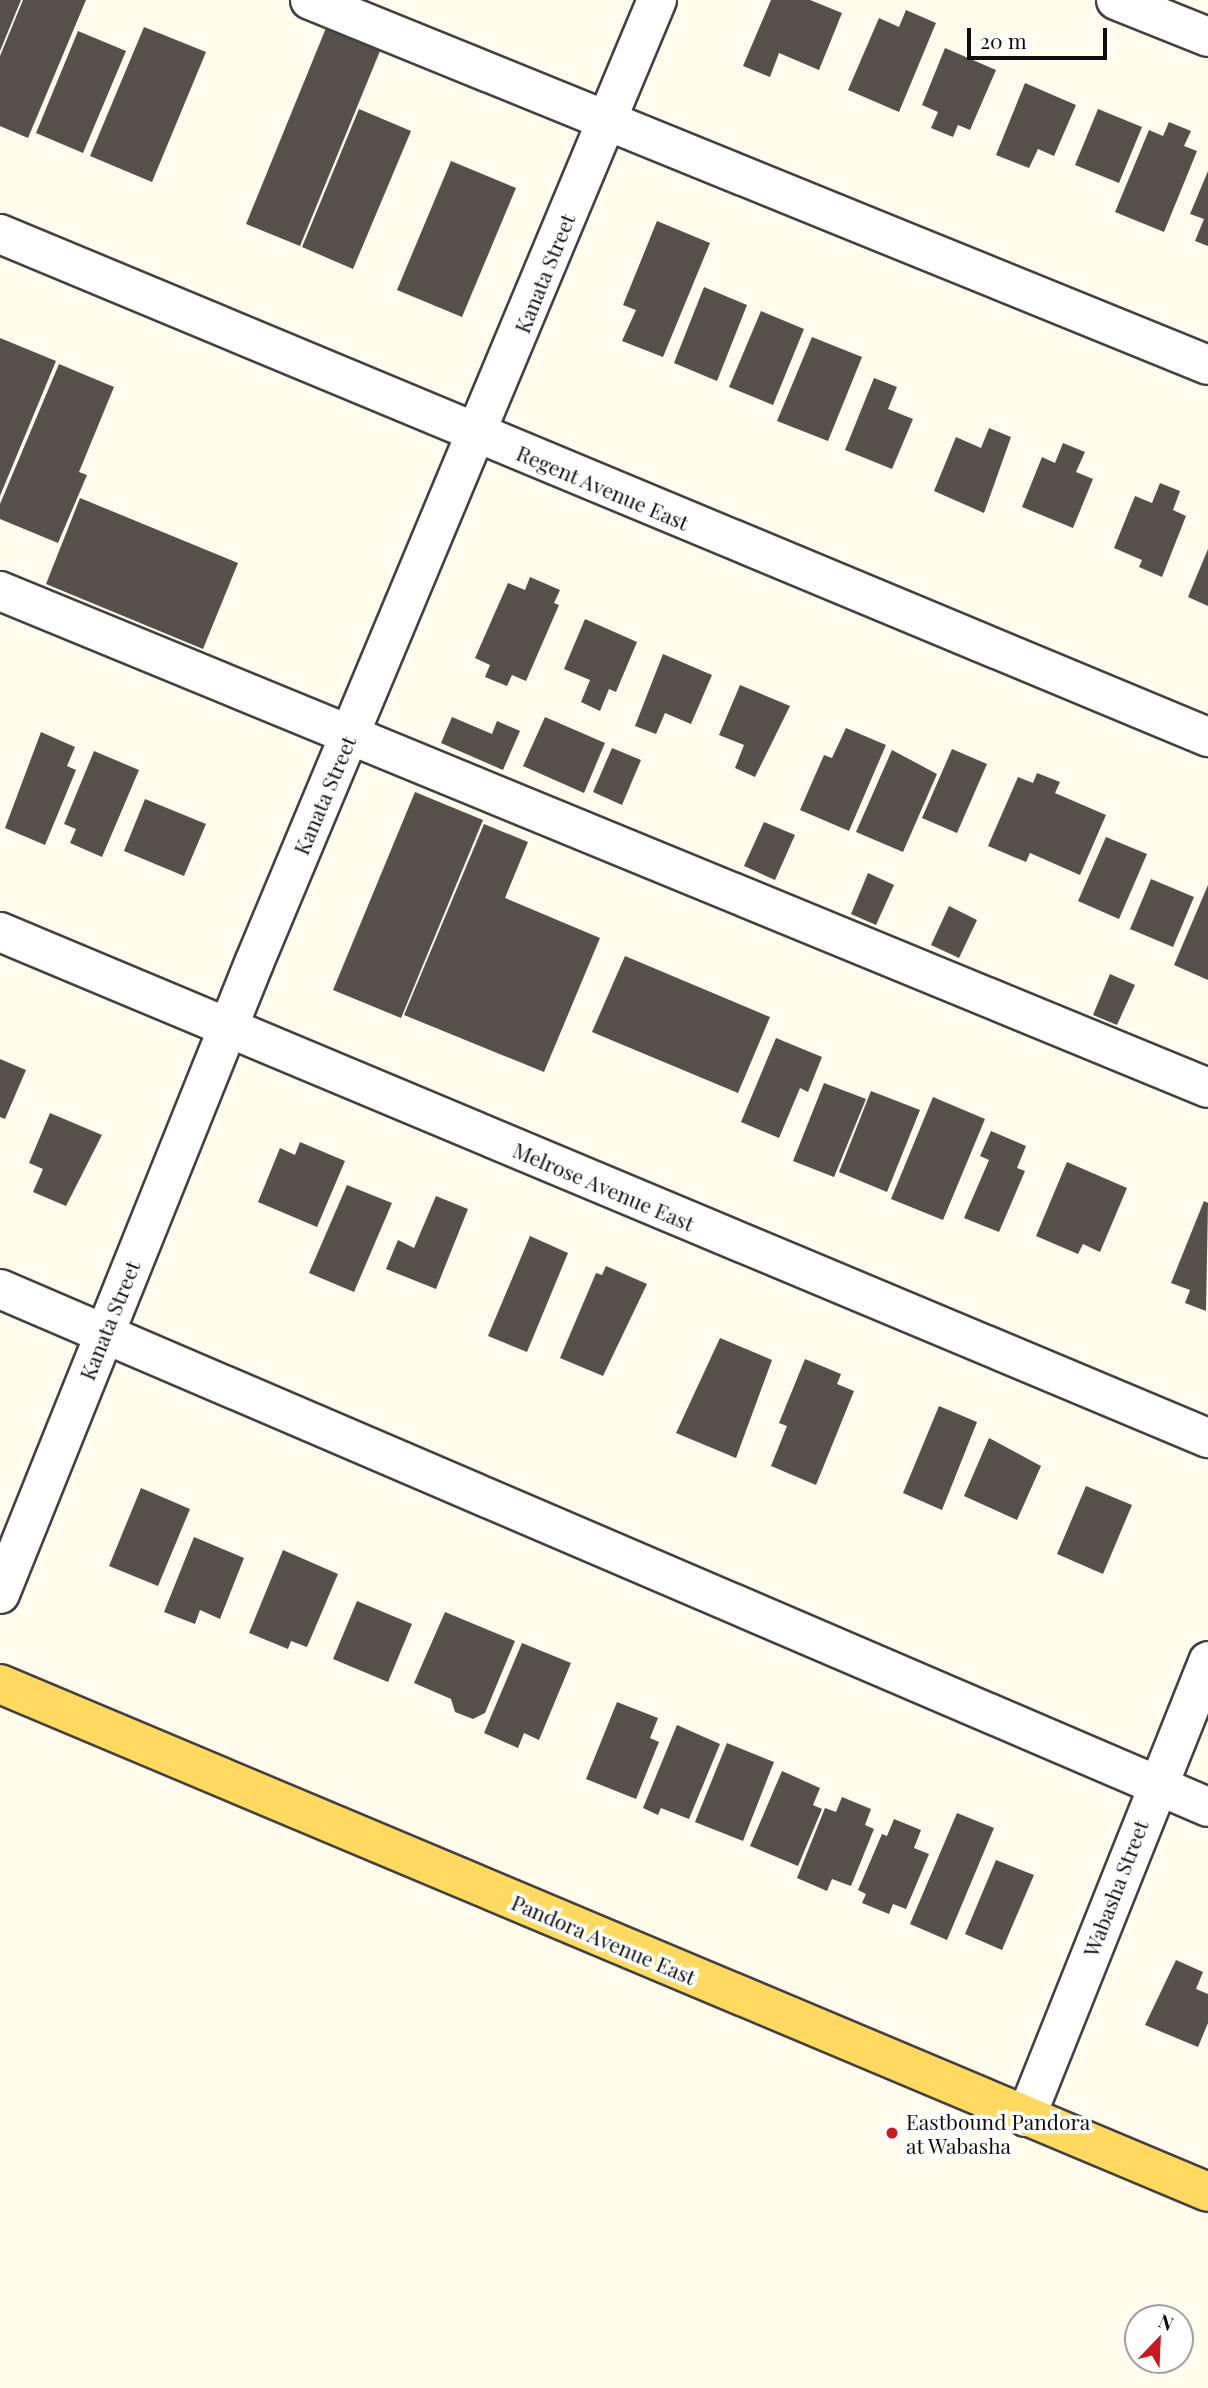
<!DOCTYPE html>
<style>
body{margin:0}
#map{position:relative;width:1208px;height:2388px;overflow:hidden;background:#fffcee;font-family:"Playfair Display",serif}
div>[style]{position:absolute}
.building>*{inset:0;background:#574f49}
.roads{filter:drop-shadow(2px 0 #414141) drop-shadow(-2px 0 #414141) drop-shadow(0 2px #414141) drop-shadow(0 -2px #414141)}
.minor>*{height:38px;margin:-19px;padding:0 19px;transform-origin:19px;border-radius:19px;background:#fff}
.major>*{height:38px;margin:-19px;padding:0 19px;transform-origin:19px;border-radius:19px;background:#ffda5e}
.dots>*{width:19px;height:19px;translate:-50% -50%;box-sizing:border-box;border:4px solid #fff;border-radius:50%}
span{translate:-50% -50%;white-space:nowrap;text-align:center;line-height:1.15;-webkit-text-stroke:7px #fff;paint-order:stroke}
.street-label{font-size:21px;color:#0e0e0e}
.poi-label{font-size:21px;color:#0e0e0e}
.left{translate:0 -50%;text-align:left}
.north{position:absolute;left:1124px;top:2304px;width:70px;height:70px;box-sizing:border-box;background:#fff;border:2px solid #9f9f9f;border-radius:50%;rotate:23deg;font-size:19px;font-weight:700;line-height:28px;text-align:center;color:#0e0e0e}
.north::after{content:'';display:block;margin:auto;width:24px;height:32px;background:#cc171d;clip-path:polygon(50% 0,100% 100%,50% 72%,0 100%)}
.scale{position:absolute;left:967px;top:28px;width:140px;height:32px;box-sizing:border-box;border:4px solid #0e0e0e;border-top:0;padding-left:9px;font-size:21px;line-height:24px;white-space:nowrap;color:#0e0e0e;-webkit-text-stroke:5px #fff;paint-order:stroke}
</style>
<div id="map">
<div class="building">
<i style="clip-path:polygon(0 0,21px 0,0 51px)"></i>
<i style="clip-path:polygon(23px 0,86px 0,28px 138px,0 126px,0 56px)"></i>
<i style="clip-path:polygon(771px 0,810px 0,842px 13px,819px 70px,779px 53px,770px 77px,743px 66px)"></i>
<i style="clip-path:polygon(906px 10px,936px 23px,899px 112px,848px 90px,879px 18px,899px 27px)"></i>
<i style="clip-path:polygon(144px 27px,206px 52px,152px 182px,90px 156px)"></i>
<i style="clip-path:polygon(326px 28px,380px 51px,300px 246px,246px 224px)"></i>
<i style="clip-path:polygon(78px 31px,126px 51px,83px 153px,36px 133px)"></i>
<i style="clip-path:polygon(945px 48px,996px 70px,970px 130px,958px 125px,953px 137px,931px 128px,938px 112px,922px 105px)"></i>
<i style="clip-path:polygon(1025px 83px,1076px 105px,1054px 156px,1038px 149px,1029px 168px,996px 155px)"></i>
<i style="clip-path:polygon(359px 109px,411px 131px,353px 269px,302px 247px)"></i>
<i style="clip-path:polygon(1098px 109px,1142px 127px,1119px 183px,1075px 165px)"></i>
<i style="clip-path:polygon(1169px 122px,1191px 131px,1184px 146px,1197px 151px,1164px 232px,1115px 212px,1149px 130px,1163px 136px)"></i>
<i style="clip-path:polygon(451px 161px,516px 188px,462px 317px,397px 290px)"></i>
<i style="clip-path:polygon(1208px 171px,1208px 246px,1195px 241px,1204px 219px,1190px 214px)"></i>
<i style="clip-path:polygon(657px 221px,710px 243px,663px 357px,622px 341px,636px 310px,623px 305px)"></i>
<i style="clip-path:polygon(704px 287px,747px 305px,717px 381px,674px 363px)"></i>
<i style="clip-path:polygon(761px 311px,804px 329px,773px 405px,729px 387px)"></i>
<i style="clip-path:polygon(812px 337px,862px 357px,828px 441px,777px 421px)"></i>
<i style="clip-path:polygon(0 338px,56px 361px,0 496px)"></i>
<i style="clip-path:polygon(59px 364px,114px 387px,79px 472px,87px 475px,58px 543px,0 519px,0 504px)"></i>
<i style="clip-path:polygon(874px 378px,897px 387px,888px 409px,913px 419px,892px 469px,845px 450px)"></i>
<i style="clip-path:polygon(989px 428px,1011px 437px,984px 513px,934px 491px,956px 437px,981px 448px)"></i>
<i style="clip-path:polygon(1063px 443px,1085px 452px,1076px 472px,1093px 479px,1073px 528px,1022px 507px,1042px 457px,1055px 463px)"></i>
<i style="clip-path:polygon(1160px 483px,1180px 491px,1173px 510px,1186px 516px,1162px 577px,1139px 567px,1142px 560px,1114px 548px,1135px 496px,1152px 503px)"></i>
<i style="clip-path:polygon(80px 498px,238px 563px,203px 649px,46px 584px)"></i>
<i style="clip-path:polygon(1208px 549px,1208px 606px,1188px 597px)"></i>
<i style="clip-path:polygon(530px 577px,560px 590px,554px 603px,559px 605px,526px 681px,512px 675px,507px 686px,485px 677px,490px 665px,475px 658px,508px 583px,525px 590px)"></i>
<i style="clip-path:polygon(585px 619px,637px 642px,616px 692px,609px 689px,600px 711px,581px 702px,590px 680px,564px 669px)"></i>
<i style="clip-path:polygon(663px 654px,712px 675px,691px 724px,665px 713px,656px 734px,635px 726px)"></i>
<i style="clip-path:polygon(740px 685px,790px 706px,755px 777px,735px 768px,744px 745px,719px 735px)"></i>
<i style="clip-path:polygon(452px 717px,492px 734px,497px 721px,520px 731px,503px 770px,441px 743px)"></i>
<i style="clip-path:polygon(545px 717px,605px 743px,584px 793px,523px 766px)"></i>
<i style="clip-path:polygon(846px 728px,886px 745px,849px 831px,800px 810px,824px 755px,832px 758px)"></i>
<i style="clip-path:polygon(41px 732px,75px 747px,67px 766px,76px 770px,45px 845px,5px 828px)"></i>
<i style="clip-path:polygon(612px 748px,641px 760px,622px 805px,593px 792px)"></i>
<i style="clip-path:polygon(952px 749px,987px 764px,957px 833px,922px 818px)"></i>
<i style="clip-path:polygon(892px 750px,937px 774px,903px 852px,856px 832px)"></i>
<i style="clip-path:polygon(94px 751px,139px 770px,102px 857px,70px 843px,76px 829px,64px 824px)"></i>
<i style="clip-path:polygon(1037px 773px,1060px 782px,1055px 793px,1106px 815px,1080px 875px,1030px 853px,1026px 862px,988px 846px,1018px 777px,1033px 783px)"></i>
<i style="clip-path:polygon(415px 792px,483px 820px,401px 1018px,333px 990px)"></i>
<i style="clip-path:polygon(145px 799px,206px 824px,184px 876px,124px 851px)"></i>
<i style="clip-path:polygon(764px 822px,795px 835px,775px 880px,744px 866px)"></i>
<i style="clip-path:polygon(484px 824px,528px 842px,505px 898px,600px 938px,544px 1072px,404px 1015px)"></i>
<i style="clip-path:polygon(1106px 837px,1147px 854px,1119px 919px,1078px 901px)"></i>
<i style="clip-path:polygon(868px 873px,894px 885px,876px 925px,851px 914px)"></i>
<i style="clip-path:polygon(1151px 879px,1194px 897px,1173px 947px,1130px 929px)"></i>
<i style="clip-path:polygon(1208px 885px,1208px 980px,1174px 965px)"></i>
<i style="clip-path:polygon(949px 906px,977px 920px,959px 958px,931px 945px)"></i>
<i style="clip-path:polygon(625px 956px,770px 1017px,738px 1093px,592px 1032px)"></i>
<i style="clip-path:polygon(1110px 974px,1135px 985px,1117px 1025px,1093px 1015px)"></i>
<i style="clip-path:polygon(776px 1038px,822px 1057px,808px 1092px,800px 1088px,779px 1138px,741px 1122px)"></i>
<i style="clip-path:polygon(0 1059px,26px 1070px,5px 1119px,0 1117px)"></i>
<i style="clip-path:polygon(824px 1083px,866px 1099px,834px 1177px,793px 1161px)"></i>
<i style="clip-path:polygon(871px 1091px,920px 1110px,887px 1192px,839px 1172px)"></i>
<i style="clip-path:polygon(933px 1097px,985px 1119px,943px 1220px,891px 1199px)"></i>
<i style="clip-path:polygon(50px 1113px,102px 1135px,66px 1206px,33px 1192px,43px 1169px,29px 1163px)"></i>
<i style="clip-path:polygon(991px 1131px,1026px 1146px,1017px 1168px,1025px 1171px,999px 1232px,964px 1218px,989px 1160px,980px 1156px)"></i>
<i style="clip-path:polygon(300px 1142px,345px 1161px,317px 1227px,258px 1202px,280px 1148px,295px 1155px)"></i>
<i style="clip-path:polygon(1067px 1162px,1127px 1188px,1100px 1252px,1083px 1244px,1078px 1254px,1036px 1236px)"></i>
<i style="clip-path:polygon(347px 1185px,392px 1203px,354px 1292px,309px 1273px)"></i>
<i style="clip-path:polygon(436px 1196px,468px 1209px,436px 1289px,386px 1269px,398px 1240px,414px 1248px)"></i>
<i style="clip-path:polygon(1204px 1201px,1208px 1203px,1206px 1311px,1185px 1303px,1190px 1290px,1171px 1283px)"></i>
<i style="clip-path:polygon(530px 1236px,568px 1253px,527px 1352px,488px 1336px)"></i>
<i style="clip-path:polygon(606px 1266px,647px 1284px,603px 1376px,560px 1358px,596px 1273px,602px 1275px)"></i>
<i style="clip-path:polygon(720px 1338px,772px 1360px,736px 1458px,676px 1433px)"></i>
<i style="clip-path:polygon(805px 1359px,841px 1374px,837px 1384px,854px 1391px,816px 1485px,771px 1466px,787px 1426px,779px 1423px)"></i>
<i style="clip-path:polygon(939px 1406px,977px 1422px,942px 1510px,903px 1493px)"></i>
<i style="clip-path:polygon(989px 1438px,1041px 1466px,1017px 1520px,964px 1496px)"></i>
<i style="clip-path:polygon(1086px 1486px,1132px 1505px,1103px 1574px,1057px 1554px)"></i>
<i style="clip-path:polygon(141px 1488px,190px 1509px,158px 1586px,109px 1566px)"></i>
<i style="clip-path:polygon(194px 1537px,244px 1558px,220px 1619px,200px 1610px,195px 1624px,164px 1612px)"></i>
<i style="clip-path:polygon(283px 1550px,338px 1574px,307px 1647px,291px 1641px,288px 1649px,249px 1633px)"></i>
<i style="clip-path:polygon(357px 1601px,412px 1624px,388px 1682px,333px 1659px)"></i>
<i style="clip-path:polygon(445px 1612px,515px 1641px,485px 1713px,473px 1719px,455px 1712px,451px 1699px,414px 1683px)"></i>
<i style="clip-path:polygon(522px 1643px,571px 1663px,539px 1740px,524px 1733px,518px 1748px,484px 1733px)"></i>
<i style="clip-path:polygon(617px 1702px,658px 1718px,650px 1738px,659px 1742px,636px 1799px,586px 1779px)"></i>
<i style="clip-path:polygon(677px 1725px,720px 1744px,689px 1819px,661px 1808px,658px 1815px,643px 1808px)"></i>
<i style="clip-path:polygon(727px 1743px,774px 1762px,743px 1841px,695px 1822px)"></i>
<i style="clip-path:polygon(782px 1771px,820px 1788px,813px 1805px,822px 1809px,798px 1866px,750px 1846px)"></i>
<i style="clip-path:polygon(842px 1797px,871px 1809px,865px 1825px,874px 1829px,851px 1886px,832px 1879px,827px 1891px,797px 1878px,825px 1808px,836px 1812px)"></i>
<i style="clip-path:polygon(957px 1813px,994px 1828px,947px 1940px,910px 1924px)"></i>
<i style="clip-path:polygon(894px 1819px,921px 1830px,914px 1848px,929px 1854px,906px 1909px,893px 1904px,889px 1914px,862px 1903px,866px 1894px,858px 1890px,882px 1834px,887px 1836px)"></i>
<i style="clip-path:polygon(996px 1860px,1034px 1875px,1002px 1950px,965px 1934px)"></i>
<i style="clip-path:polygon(1176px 1960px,1203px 1972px,1196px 1989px,1208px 1994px,1208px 2023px,1198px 2047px,1145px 2025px)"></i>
</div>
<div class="roads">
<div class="minor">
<i style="left:310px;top:0;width:969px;rotate:22.12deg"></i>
<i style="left:1116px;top:0;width:99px;rotate:21.9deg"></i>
<i style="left:0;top:234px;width:1309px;rotate:22.61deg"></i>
<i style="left:0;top:591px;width:1306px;rotate:22.36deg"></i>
<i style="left:0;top:932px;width:1310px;rotate:22.73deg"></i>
<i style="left:0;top:1289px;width:1314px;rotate:23.21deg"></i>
<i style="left:0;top:1594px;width:680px;rotate:-68.07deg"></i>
<i style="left:254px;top:963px;width:1044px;rotate:-67.29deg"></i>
<i style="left:1026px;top:2117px;width:491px;rotate:-68.2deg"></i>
</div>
<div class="major">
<i style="left:0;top:1684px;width:1310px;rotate:22.81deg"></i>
</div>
</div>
<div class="dots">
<i style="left:892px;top:2133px;background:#cc171d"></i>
</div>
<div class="street-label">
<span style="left:544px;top:273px;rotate:-68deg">Kanata Street</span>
<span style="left:603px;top:487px;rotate:23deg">Regent Avenue East</span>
<span style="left:324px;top:795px;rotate:-67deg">Kanata Street</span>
<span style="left:604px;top:1186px;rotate:23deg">Melrose Avenue East</span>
<span style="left:109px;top:1320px;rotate:-68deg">Kanata Street</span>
<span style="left:1115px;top:1888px;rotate:-69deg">Wabasha Street</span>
<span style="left:604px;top:1939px;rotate:23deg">Pandora Avenue East</span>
</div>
<div class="poi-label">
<span class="left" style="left:906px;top:2133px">Eastbound Pandora<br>at Wabasha</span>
</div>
<div class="north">N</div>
<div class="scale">20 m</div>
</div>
